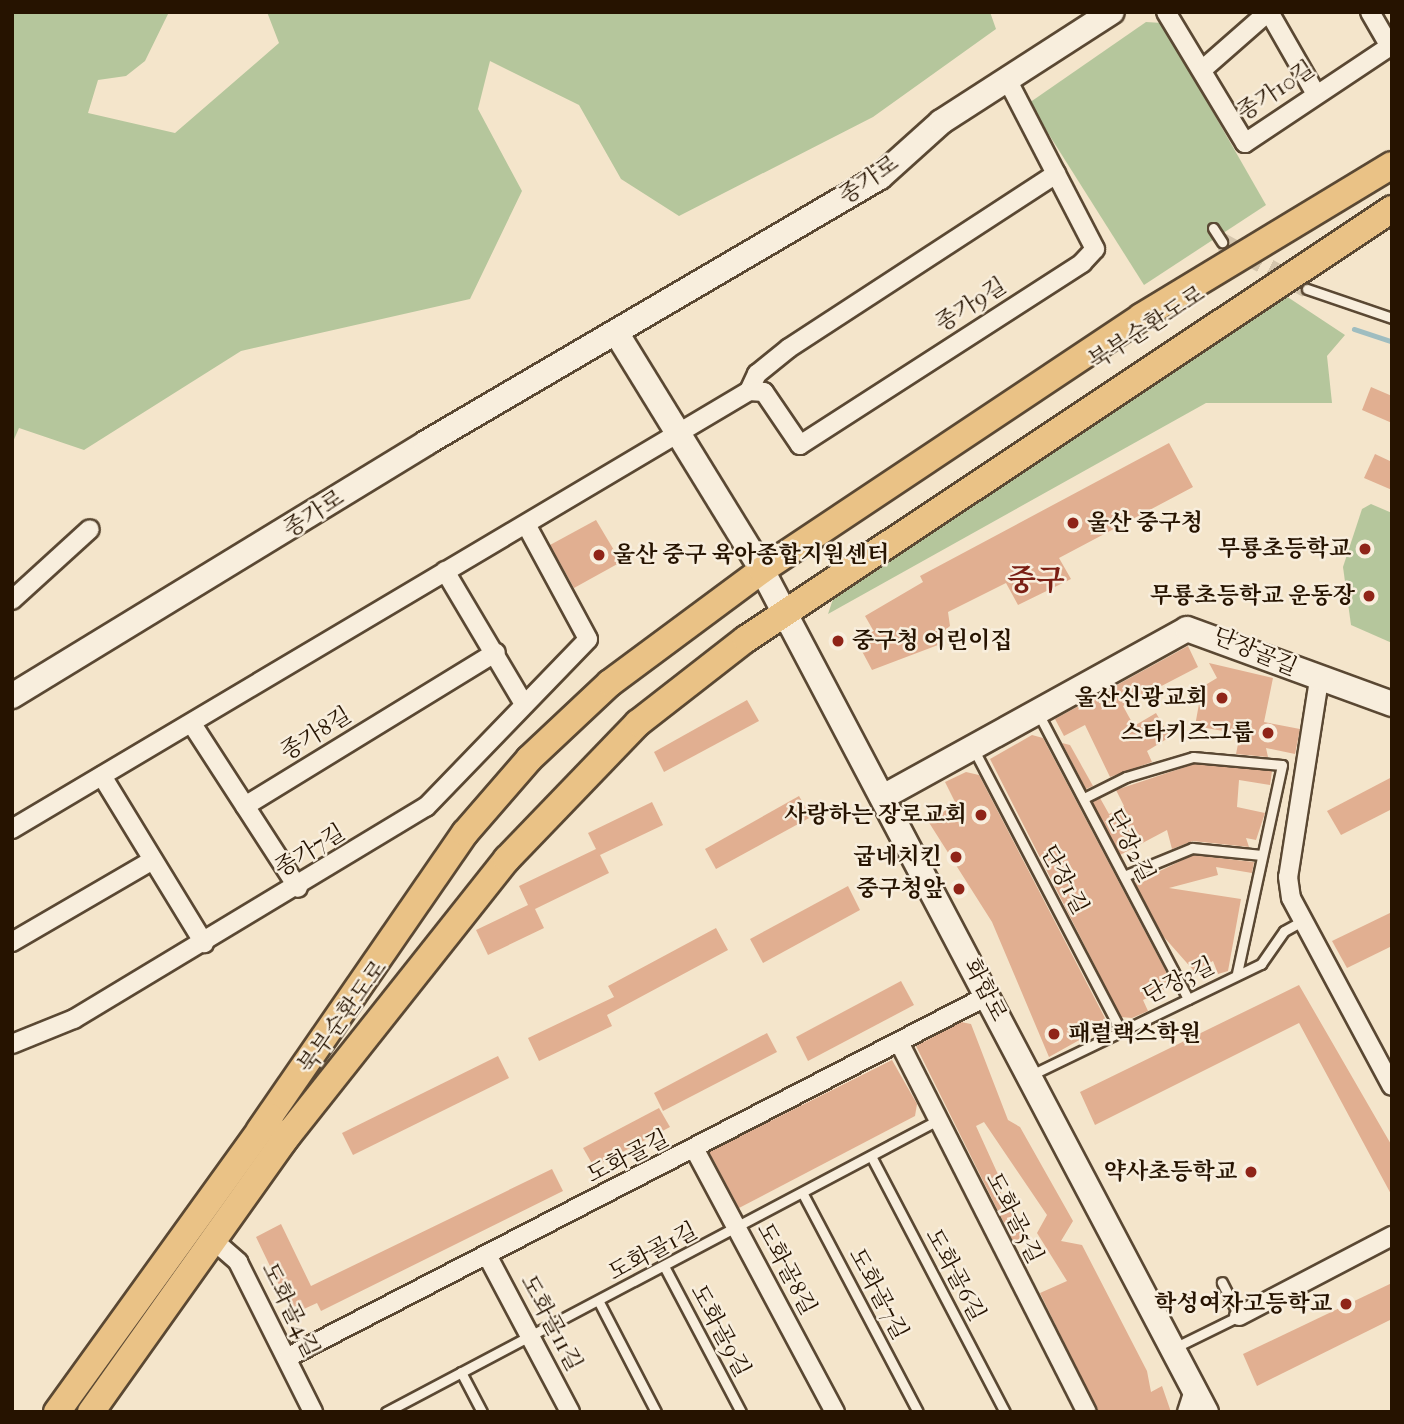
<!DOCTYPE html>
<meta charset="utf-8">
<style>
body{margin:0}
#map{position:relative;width:1404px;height:1424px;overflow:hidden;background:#f4e5cb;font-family:"IM FELL French Canon","Noto Serif KR",serif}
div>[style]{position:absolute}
.green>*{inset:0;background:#b5c69c}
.stream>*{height:4.5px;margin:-2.25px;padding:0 2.25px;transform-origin:2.25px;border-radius:2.25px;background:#9fbdc0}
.building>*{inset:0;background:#e1af91}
.street-tunnel>*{height:18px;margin-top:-9px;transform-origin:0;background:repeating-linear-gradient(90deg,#d5c6ad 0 18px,transparent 0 27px)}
.roads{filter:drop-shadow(2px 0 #5a4833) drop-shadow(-2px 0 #5a4833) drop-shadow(0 2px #5a4833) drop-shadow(0 -2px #5a4833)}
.lane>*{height:9px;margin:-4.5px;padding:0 4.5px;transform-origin:4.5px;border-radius:4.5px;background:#f8eedd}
.street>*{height:18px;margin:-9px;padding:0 9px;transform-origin:9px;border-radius:9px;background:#f8eedd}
.secondary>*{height:24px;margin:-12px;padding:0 12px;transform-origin:12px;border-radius:12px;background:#f8eedd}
.primary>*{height:26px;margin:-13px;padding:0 13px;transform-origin:13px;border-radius:13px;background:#eac286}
.dots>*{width:19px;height:19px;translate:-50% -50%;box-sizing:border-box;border:4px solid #f8eedd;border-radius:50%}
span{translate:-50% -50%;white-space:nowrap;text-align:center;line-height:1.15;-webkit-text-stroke:5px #f8eedd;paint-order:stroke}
.street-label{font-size:23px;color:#261300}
.poi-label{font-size:23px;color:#261300;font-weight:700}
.left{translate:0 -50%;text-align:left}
.right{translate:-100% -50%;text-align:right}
.district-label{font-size:30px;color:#7a1f14;font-weight:700}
.frame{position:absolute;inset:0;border:14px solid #261300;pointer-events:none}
</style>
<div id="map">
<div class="green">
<i style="clip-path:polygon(12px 12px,169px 12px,145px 61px,126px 76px,98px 80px,88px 113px,175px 133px,279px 43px,267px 12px,990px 12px,996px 29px,873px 117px,679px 216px,621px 179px,579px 105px,490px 61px,478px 109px,522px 191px,470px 299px,241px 351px,84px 450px,19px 428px,12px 444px)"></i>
<i style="clip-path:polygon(1146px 22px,1162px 23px,1266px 205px,1144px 285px,1029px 103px)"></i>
<i style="clip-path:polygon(1286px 296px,1345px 335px,1327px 356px,1332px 403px,1206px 403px,828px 614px,835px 593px)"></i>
<i style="clip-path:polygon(1371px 504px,1392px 513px,1392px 643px,1351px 625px,1343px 567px,1362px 509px)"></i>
</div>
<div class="stream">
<i style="left:1354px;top:329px;width:40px;rotate:18deg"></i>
</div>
<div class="building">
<i style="clip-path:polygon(1371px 387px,1392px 396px,1392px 423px,1362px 410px)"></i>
<i style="clip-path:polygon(1169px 443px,1193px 487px,1059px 558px,1071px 579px,1018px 605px,1006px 583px,948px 612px,950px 626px,935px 638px,938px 645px,872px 670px,856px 640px,873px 630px,865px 616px,923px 582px,920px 576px)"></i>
<i style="clip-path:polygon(1375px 454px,1392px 462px,1392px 490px,1364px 478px)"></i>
<i style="clip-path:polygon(596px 520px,621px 562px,574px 588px,550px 545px)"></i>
<i style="clip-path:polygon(1188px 646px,1198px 667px,1123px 706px,1134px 726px,1156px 713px,1170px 737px,1147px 751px,1152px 762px,1110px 777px,1085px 725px,1064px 736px,1055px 719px)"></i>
<i style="clip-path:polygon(1209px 663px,1273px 678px,1264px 722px,1300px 729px,1295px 754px,1266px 748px,1268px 757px,1236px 754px,1240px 734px,1195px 726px,1202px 687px,1217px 678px)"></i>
<i style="clip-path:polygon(747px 700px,759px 721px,664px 772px,654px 752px)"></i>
<i style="clip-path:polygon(1032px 735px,1043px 738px,1173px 985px,1143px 1000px,1148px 1011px,1132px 1018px,1121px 1017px,990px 759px)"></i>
<i style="clip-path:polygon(1062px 743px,1070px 745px,1093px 786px,1086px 789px)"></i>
<i style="clip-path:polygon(1194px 764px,1272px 771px,1270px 785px,1239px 780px,1237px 807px,1265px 813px,1256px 840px,1246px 838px,1249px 847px,1193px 841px,1172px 849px,1167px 830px,1120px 855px,1092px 802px,1100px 798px,1109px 814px,1124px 806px,1116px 790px)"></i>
<i style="clip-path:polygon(966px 772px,979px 775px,1108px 1024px,1049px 1057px,992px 922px,928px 821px,956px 804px,945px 782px)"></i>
<i style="clip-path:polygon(1392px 777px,1392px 809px,1341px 835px,1327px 811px)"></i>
<i style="clip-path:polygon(799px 796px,811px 817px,716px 869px,705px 849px)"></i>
<i style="clip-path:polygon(652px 802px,663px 825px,600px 855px,609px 873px,535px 909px,544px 928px,488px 955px,476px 930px,528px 905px,519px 886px,596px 849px,588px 833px)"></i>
<i style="clip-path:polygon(1193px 855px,1254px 862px,1252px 873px,1216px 867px,1218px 875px,1169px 888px,1241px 899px,1228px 971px,1218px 974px,1213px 961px,1194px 971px,1163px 936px,1135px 883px)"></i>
<i style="clip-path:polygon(848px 886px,860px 910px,763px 963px,750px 939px)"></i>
<i style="clip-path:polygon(1392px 912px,1392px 946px,1347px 968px,1332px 941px)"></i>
<i style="clip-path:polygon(716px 928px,728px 950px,607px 1015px,612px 1026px,539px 1061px,528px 1038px,614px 997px,608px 986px)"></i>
<i style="clip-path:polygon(901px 981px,914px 1005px,808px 1061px,796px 1037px)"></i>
<i style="clip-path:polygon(1299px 985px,1392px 1146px,1392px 1196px,1299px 1023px,1095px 1125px,1080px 1092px)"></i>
<i style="clip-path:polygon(961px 1022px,971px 1024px,1008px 1120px,1020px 1127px,1073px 1221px,1061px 1241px,1082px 1245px,1147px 1371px,1151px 1392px,1162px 1386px,1171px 1412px,1098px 1412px,1040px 1293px,1067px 1281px,1037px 1233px,1047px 1215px,984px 1122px,976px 1126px,1001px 1181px,1001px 1209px,1011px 1205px,1026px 1238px,1014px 1243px,916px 1046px)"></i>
<i style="clip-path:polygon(767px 1033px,777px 1052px,663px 1111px,654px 1093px)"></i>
<i style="clip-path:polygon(498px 1056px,509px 1078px,353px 1155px,342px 1133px)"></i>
<i style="clip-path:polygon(892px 1060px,917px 1104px,915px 1116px,739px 1208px,709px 1152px)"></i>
<i style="clip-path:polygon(659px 1108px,670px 1127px,594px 1167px,583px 1148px)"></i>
<i style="clip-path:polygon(552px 1169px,563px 1191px,321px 1311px,317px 1303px,293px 1314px,256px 1237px,281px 1224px,311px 1286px)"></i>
<i style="clip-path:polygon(1392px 1283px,1392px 1319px,1257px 1386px,1243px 1354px)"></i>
</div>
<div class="street-tunnel">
<i style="left:1222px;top:242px;width:97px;rotate:28.9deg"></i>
</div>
<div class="roads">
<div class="lane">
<i style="left:1213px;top:228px;width:17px;rotate:57deg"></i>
<i style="left:1307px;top:289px;width:90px;rotate:18.8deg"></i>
<i style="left:1038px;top:713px;width:323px;rotate:62.3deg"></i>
<i style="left:974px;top:750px;width:317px;rotate:62.4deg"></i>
<i style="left:1084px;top:798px;width:47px;rotate:-26.6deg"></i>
<i style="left:1126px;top:777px;width:70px;rotate:-16.6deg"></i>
<i style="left:1193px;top:757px;width:89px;rotate:5.1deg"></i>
<i style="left:1282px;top:765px;width:214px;rotate:102.2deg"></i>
<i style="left:1124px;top:876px;width:74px;rotate:-22.4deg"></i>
<i style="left:1192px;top:848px;width:70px;rotate:5.7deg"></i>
<i style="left:1029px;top:1076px;width:258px;rotate:-25.8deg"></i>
<i style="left:1261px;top:964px;width:40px;rotate:-55.1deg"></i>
<i style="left:1284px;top:931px;width:21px;rotate:-29deg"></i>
<i style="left:871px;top:1156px;width:289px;rotate:62.4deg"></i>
<i style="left:803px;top:1194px;width:246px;rotate:62.2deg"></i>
<i style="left:665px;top:1268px;width:163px;rotate:62.2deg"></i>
<i style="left:599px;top:1302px;width:124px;rotate:62.6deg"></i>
<i style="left:1174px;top:1348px;width:72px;rotate:-26.2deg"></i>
<i style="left:1239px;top:1316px;width:38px;rotate:-117deg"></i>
<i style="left:461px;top:1372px;width:45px;rotate:62.3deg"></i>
<i style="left:386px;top:1412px;width:622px;rotate:-27.88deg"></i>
</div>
<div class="street">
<i style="left:1166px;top:12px;width:153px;rotate:58.9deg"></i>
<i style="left:1245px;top:143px;width:177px;rotate:-33.7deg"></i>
<i style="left:1269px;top:12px;width:95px;rotate:60.2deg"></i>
<i style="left:1370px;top:12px;width:39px;rotate:60deg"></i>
<i style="left:1202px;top:70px;width:88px;rotate:-41.3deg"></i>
<i style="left:749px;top:391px;width:19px;rotate:-65deg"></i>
<i style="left:757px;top:374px;width:41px;rotate:-39.1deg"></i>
<i style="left:789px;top:348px;width:319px;rotate:-33.1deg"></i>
<i style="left:445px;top:571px;width:155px;rotate:59.3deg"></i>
<i style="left:12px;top:600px;width:105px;rotate:-42.3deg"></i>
<i style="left:1319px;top:680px;width:199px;rotate:98.9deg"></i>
<i style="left:1288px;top:877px;width:21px;rotate:82deg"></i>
<i style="left:1291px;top:898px;width:213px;rotate:61.8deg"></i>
<i style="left:192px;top:724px;width:195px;rotate:57.1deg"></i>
<i style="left:102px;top:776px;width:196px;rotate:58.6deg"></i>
<i style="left:245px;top:806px;width:294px;rotate:-31.5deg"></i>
<i style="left:12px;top:829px;width:857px;rotate:-30.72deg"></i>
<i style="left:749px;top:391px;width:15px;rotate:4deg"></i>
<i style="left:764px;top:392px;width:64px;rotate:55.8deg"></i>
<i style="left:800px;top:445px;width:336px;rotate:-32.8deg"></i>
<i style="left:1082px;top:263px;width:19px;rotate:-47deg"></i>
<i style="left:1095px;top:249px;width:189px;rotate:-117.4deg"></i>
<i style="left:12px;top:942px;width:163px;rotate:-30.2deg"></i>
<i style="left:12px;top:1044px;width:67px;rotate:-22deg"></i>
<i style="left:74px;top:1019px;width:411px;rotate:-31.1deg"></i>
<i style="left:426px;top:807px;width:233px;rotate:-46deg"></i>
<i style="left:588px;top:639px;width:128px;rotate:-118.4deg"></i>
<i style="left:900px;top:1044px;width:413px;rotate:63.1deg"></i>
<i style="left:695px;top:1150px;width:297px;rotate:61.9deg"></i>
<i style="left:212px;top:1239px;width:35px;rotate:41deg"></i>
<i style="left:238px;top:1262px;width:168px;rotate:63.4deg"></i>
<i style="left:488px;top:1257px;width:175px;rotate:62.1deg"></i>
<i style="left:1239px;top:1316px;width:173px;rotate:-27.6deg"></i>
<i style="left:288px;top:1357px;width:789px;rotate:-27.31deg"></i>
<i style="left:1187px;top:1412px;width:23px;rotate:-72deg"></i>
</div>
<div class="secondary">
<i style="left:617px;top:334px;width:277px;rotate:58.4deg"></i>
<i style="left:762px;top:570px;width:952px;rotate:62.2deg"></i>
<i style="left:12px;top:696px;width:485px;rotate:-31.4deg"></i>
<i style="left:426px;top:443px;width:526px;rotate:-30.37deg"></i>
<i style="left:880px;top:177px;width:82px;rotate:-42deg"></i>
<i style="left:941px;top:122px;width:203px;rotate:-32.8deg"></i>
<i style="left:883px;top:797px;width:347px;rotate:-28.9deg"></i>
<i style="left:1187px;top:629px;width:218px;rotate:20.1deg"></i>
</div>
<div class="primary">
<i style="left:260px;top:1130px;width:361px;rotate:-55.4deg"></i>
<i style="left:465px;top:833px;width:98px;rotate:-49.1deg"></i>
<i style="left:529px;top:759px;width:111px;rotate:-43.2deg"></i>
<i style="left:610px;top:683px;width:189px;rotate:-36.6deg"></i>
<i style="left:762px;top:570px;width:456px;rotate:-33.7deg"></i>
<i style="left:1141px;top:317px;width:293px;rotate:-31.2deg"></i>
<i style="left:281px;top:1144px;width:364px;rotate:-51.6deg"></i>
<i style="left:507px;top:859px;width:189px;rotate:-46.1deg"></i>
<i style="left:638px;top:723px;width:137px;rotate:-37.9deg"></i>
<i style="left:746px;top:639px;width:776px;rotate:-33.65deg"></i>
<i style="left:57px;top:1412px;width:364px;rotate:-54.2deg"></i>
<i style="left:91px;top:1412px;width:345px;rotate:-54.6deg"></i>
</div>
</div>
<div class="dots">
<i style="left:1073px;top:523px;background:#8f2418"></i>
<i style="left:1365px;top:549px;background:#8f2418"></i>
<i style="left:599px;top:555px;background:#8f2418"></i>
<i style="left:1369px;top:596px;background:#8f2418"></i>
<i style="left:838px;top:641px;background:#8f2418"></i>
<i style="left:1222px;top:698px;background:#8f2418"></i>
<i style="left:1268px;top:733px;background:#8f2418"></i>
<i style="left:981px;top:815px;background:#8f2418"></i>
<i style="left:956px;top:857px;background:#8f2418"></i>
<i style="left:959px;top:889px;background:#8f2418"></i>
<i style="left:1054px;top:1034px;background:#8f2418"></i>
<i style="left:1251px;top:1172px;background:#8f2418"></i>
<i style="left:1346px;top:1304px;background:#8f2418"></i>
</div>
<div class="street-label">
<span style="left:1276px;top:91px;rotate:-34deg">종가10길</span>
<span style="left:869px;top:180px;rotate:-35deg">종가로</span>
<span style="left:971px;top:305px;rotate:-33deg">종가9길</span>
<span style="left:1147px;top:328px;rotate:-33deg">북부순환도로</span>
<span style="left:314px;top:514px;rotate:-33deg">종가로</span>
<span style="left:1255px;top:652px;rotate:23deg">단장골길</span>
<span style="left:316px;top:734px;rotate:-32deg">종가8길</span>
<span style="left:1130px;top:846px;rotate:63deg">단장2길</span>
<span style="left:310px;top:851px;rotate:-32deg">종가7길</span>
<span style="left:1064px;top:880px;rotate:62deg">단장1길</span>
<span style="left:1179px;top:981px;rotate:-26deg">단장3길</span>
<span style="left:985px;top:990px;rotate:63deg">화합로</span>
<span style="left:343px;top:1017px;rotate:-54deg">북부순환도로</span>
<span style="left:628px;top:1157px;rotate:-27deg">도화골길</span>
<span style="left:1014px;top:1218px;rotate:63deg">도화골5길</span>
<span style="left:653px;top:1252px;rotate:-28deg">도화골1길</span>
<span style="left:786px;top:1269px;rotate:62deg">도화골8길</span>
<span style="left:955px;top:1275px;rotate:62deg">도화골6길</span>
<span style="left:878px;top:1294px;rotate:62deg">도화골7길</span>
<span style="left:290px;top:1310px;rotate:64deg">도화골4길</span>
<span style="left:551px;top:1323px;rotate:62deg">도화골11길</span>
<span style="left:720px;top:1331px;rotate:62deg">도화골9길</span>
</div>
<div class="poi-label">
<span class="left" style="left:1087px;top:523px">울산 중구청</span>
<span class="right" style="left:1351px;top:549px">무룡초등학교</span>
<span class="left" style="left:613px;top:555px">울산 중구 육아종합지원센터</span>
<span class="right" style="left:1355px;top:596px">무룡초등학교 운동장</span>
<span class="left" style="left:852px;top:641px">중구청 어린이집</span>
<span class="right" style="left:1208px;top:698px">울산신광교회</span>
<span class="right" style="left:1254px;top:733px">스타키즈그룹</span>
<span class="right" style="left:967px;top:815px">사랑하는 장로교회</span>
<span class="right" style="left:942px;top:857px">굽네치킨</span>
<span class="right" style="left:945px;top:889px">중구청앞</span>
<span class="left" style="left:1068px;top:1034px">패럴랙스학원</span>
<span class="right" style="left:1237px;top:1172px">약사초등학교</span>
<span class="right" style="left:1332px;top:1304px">학성여자고등학교</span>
</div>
<div class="district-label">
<span style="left:1036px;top:581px">중구</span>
</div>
<div class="frame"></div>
</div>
